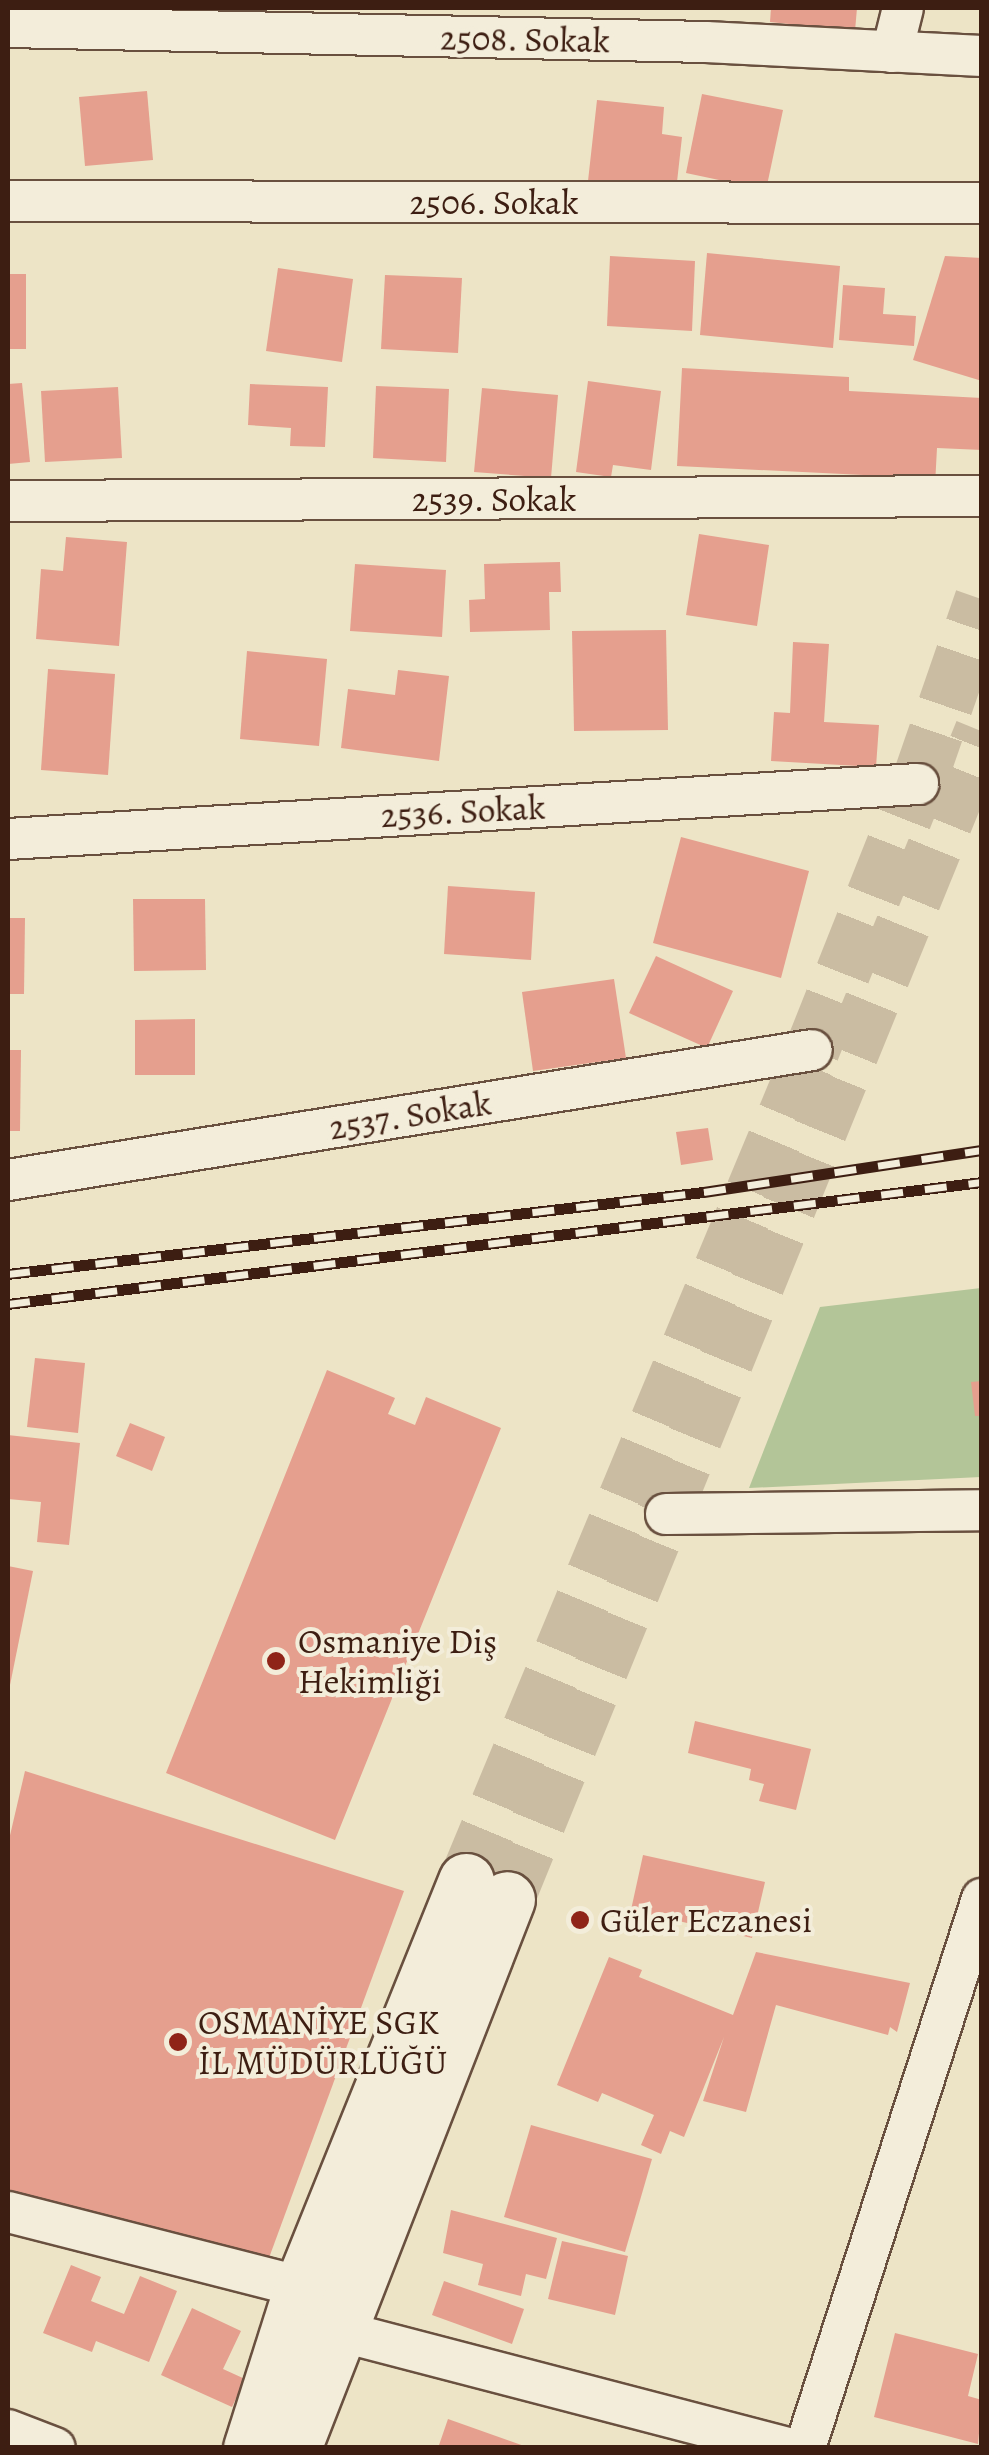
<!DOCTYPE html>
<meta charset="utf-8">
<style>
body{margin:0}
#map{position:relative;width:989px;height:2455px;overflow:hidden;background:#ede4c6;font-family:Alegreya,serif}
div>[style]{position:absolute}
.green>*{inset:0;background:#b3c598}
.building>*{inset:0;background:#e59f8e}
.secondary-tunnel>*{height:55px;margin-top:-27.5px;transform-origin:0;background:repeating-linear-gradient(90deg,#cabca2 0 55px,transparent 0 83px)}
.roads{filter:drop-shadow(2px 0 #69503f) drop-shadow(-2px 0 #69503f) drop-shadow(0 2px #69503f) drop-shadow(0 -2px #69503f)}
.minor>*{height:40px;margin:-20px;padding:0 20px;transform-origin:20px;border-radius:20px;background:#f3edda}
.secondary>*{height:55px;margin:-27.5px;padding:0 27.5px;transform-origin:27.5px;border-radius:27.5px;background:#f3edda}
.rail>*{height:11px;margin-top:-5.5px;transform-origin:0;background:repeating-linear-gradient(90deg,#f3edda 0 22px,#3d1e12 0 44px);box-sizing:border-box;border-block:2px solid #3d1e12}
.dots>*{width:28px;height:28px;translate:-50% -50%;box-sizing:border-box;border:5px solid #f3edda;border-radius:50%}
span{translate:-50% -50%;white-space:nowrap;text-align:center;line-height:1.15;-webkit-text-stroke:8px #f3edda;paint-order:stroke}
.street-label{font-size:35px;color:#3d1e12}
.poi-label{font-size:35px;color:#3d1e12}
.left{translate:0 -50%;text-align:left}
.frame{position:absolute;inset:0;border:10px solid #3d1e12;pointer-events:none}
</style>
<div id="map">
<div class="green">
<i style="clip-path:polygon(981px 1288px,981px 1477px,749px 1488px,820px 1307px)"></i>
</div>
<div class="building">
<i style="clip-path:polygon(771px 8px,857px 8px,855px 31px,770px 22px)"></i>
<i style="clip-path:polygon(147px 91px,153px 160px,85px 166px,79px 97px)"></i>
<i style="clip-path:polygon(702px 94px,783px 110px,766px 190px,686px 173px)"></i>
<i style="clip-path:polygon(597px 100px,664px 107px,662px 134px,682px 137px,676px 191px,588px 181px)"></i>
<i style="clip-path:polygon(707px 253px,840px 266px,833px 348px,700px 335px)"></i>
<i style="clip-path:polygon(610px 256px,695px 261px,692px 331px,607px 326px)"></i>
<i style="clip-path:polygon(945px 256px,982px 258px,982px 381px,913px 360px)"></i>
<i style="clip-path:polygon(278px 268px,353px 279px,342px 362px,266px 351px)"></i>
<i style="clip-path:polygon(8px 274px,26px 274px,26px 349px,8px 349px)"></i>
<i style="clip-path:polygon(385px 275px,462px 278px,458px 353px,381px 349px)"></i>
<i style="clip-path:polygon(843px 285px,885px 288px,883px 314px,916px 316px,914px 346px,839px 340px)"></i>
<i style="clip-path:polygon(682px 368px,849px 377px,849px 391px,982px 398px,982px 450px,937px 448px,935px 485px,904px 477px,677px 466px)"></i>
<i style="clip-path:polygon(588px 381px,661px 391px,651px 470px,613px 465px,611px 477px,576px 472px)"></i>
<i style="clip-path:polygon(22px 383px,30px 462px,8px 464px,8px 384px)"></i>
<i style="clip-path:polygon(250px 384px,328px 387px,325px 447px,290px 446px,291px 428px,248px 425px)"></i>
<i style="clip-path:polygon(376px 386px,449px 389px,446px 462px,373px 458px)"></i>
<i style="clip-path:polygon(118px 387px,122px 458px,45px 462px,41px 391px)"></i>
<i style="clip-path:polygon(482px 388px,558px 395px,551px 478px,474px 472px)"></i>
<i style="clip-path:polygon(699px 534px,769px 545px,757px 626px,686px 615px)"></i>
<i style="clip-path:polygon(66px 537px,127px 542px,119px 646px,36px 639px,41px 569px,63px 571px)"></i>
<i style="clip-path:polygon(560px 562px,561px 592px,549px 592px,550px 630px,470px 632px,469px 600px,485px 599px,484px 564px)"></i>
<i style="clip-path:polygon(355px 564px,446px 570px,442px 637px,350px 631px)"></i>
<i style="clip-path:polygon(666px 630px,668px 730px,574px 731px,572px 631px)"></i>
<i style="clip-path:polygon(793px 642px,829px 644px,824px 722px,879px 725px,876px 767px,771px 761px,774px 712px,790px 713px)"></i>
<i style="clip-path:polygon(247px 651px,327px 659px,319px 746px,240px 739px)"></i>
<i style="clip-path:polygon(48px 669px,115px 674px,108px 775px,41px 770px)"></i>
<i style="clip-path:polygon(398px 670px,449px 676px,439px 761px,341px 748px,348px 689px,395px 695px)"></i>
<i style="clip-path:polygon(681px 837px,809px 871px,781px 978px,653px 943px)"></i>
<i style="clip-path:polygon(448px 886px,535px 892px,531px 960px,444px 954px)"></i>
<i style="clip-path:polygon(133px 899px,205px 899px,206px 970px,134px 971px)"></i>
<i style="clip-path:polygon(8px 918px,25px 918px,24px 994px,8px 994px)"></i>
<i style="clip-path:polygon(656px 956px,733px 991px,707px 1048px,629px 1013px)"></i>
<i style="clip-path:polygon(614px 979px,626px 1058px,533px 1071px,522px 992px)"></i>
<i style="clip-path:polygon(195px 1019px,195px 1075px,135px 1075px,135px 1020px)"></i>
<i style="clip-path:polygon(8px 1050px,21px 1050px,20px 1131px,8px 1131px)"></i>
<i style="clip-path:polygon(708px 1128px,713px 1160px,681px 1165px,676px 1132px)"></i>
<i style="clip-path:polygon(35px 1358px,85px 1363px,78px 1433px,27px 1427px)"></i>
<i style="clip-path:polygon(327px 1370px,395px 1398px,388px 1414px,415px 1425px,426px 1397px,501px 1428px,335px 1840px,166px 1773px)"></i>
<i style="clip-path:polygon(982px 1381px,982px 1416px,975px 1416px,971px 1382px)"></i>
<i style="clip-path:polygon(130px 1423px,165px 1437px,152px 1471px,116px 1456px)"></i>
<i style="clip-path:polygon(8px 1435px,80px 1443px,69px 1545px,37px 1542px,41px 1502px,8px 1499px)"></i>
<i style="clip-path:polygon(8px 1566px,33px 1571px,9px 1690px,8px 1690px)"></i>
<i style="clip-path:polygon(695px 1721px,811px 1749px,796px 1810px,759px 1801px,764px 1784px,749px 1780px,751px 1769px,688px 1753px)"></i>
<i style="clip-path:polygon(25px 1771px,404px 1891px,266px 2266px,8px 2193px,8px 1844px)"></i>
<i style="clip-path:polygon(643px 1855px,765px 1882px,752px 1938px,631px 1910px)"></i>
<i style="clip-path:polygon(756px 1952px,910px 1983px,897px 2032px,890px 2027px,888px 2035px,776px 2005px,746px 2112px,703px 2101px,724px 2037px,684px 2137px,670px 2131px,661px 2154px,641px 2145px,654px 2115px,602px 2093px,598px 2102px,557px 2085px,609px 1957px,642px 1970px,639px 1977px,733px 2015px)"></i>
<i style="clip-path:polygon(531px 2125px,652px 2159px,625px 2252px,504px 2217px)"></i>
<i style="clip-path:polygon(451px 2210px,557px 2238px,546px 2279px,526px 2274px,521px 2296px,478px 2285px,483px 2264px,443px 2253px)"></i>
<i style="clip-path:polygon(562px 2241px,628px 2256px,615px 2315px,548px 2299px)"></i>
<i style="clip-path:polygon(71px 2265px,101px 2277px,91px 2301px,124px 2314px,140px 2276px,177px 2291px,149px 2362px,96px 2341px,92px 2352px,43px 2333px)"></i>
<i style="clip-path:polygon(444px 2281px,524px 2309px,512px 2344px,432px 2315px)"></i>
<i style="clip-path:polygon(192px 2308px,241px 2331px,223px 2369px,245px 2379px,232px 2407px,161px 2375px)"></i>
<i style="clip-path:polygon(895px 2333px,978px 2354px,968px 2396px,982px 2400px,978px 2444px,874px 2417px)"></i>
<i style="clip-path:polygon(448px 2419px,527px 2447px,527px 2448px,438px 2448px)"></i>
</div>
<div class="secondary-tunnel">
<i style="left:466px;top:1881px;width:900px;rotate:-67.39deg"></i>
<i style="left:812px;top:1050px;width:286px;rotate:-68.3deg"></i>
<i style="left:918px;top:784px;width:196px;rotate:-70.9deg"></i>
<i style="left:507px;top:1899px;width:1261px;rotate:-67.87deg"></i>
</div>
<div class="roads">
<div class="minor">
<i style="left:8px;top:27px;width:698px;rotate:1.23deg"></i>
<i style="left:706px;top:42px;width:276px;rotate:2.9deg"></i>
<i style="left:892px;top:52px;width:45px;rotate:-76deg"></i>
<i style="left:8px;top:201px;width:974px;rotate:0.12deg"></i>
<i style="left:8px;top:501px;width:974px;rotate:-0.29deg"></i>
<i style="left:8px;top:839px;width:912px;rotate:-3.46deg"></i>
<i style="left:8px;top:1180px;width:814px;rotate:-9.18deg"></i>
<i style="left:666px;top:1514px;width:316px;rotate:-0.7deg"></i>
<i style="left:8px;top:2212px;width:303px;rotate:14.3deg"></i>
<i style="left:339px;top:2331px;width:463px;rotate:14.6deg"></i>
<i style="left:8px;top:2430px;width:50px;rotate:21deg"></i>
<i style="left:805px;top:2448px;width:577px;rotate:-72.13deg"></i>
</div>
<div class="secondary">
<i style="left:251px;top:2448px;width:169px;rotate:-72.4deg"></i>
<i style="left:302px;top:2287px;width:438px;rotate:-68deg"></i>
<i style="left:293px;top:2448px;width:589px;rotate:-68.7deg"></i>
</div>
</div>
<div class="rail">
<i style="left:8px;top:1274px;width:701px;rotate:-6.72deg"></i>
<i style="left:704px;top:1192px;width:281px;rotate:-8.6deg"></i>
<i style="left:8px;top:1304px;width:982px;rotate:-7.14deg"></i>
</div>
<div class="dots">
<i style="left:276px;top:1661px;background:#8f2418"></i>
<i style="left:580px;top:1920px;background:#8f2418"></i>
<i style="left:178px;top:2042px;background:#8f2418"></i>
</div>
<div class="street-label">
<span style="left:525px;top:39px;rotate:1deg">2508. Sokak</span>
<span style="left:494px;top:202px">2506. Sokak</span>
<span style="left:494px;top:499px">2539. Sokak</span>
<span style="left:463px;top:811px;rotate:-3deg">2536. Sokak</span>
<span style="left:410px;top:1115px;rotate:-9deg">2537. Sokak</span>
</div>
<div class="poi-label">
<span class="left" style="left:298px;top:1661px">Osmaniye Diş<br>Hekimliği</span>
<span class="left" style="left:600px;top:1920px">Güler Eczanesi</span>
<span class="left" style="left:198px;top:2042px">OSMANİYE SGK<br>İL MÜDÜRLÜĞÜ</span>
</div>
<div class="frame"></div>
</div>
